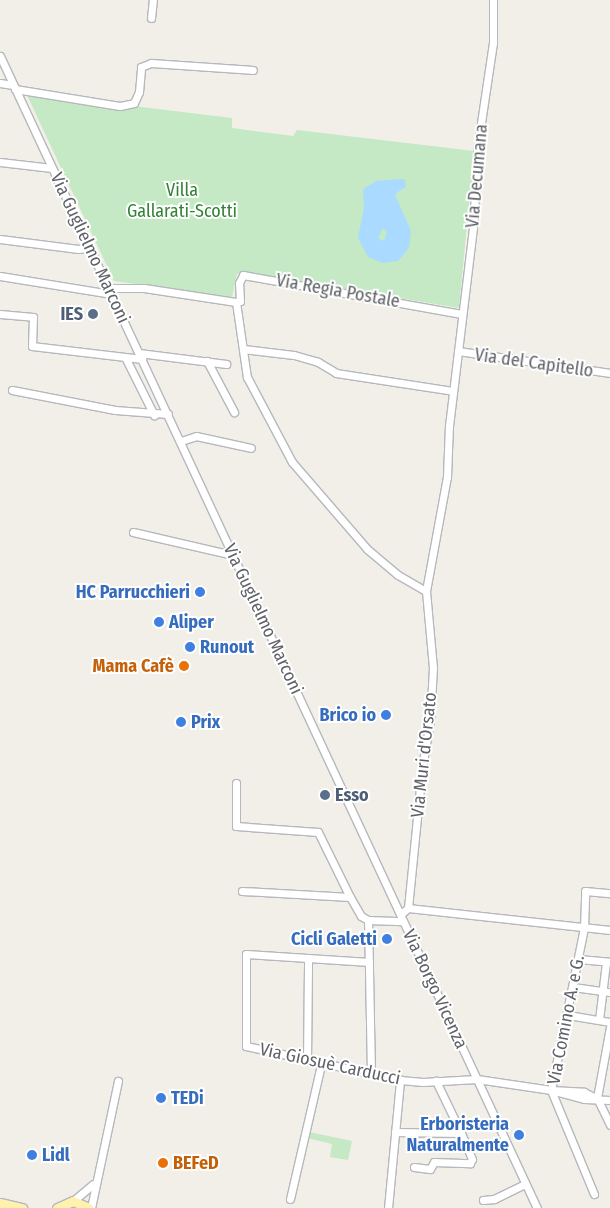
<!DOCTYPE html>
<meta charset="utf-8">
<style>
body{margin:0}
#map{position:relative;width:610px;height:1208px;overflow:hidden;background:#f1efe8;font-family:"Fira Sans Condensed",sans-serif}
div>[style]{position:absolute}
.green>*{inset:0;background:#c5e8c5}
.water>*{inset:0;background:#aadaff}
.roads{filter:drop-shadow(1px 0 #b5b8bc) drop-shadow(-1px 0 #b5b8bc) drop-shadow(0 1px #b5b8bc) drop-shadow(0 -1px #b5b8bc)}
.minor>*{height:7px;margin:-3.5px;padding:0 3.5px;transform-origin:3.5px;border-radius:3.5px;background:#fff}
.major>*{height:9px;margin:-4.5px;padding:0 4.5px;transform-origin:4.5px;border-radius:4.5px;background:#fff2af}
.dots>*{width:14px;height:14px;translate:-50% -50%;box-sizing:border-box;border:2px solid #fff;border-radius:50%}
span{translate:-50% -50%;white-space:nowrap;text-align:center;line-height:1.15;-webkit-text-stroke:4px #fff;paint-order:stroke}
.street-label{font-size:18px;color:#5f6368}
.park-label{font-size:18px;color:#348238}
.service-label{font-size:18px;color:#4e5e75;font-weight:700}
.right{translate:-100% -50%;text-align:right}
.left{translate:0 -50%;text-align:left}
.shop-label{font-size:18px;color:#366cbe;font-weight:700}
.food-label{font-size:18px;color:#c56008;font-weight:700}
</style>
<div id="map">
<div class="green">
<i style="clip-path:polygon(26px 93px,232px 118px,232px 128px,293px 136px,297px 130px,474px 151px,459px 308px,251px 273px,237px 274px,232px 297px,114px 281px)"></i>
<i style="clip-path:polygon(309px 1132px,352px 1141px,348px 1160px,330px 1157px,332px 1144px,307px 1138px)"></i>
</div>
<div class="water">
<i style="clip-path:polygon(evenodd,401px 179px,405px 180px,406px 187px,396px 193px,396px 197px,411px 231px,409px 248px,398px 261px,382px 263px,368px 257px,358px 238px,364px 207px,363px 189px,376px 181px,401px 179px,383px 228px,387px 232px,384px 241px,378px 238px,383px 228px)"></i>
</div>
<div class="roads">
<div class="minor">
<i style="left:151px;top:18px;width:18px;rotate:-84deg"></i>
<i style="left:0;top:56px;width:1271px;rotate:65.01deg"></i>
<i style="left:0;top:83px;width:13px;rotate:9deg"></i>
<i style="left:15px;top:89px;width:106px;rotate:9.2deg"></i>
<i style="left:120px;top:106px;width:14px;rotate:-12deg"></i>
<i style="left:134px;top:103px;width:12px;rotate:-66deg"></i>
<i style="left:139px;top:92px;width:25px;rotate:-85deg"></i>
<i style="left:141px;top:67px;width:11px;rotate:-22deg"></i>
<i style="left:151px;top:63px;width:102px;rotate:3.9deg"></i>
<i style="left:0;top:162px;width:52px;rotate:6.6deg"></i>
<i style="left:0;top:239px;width:79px;rotate:7.3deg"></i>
<i style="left:78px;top:249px;width:11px;rotate:-5deg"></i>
<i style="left:0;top:276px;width:112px;rotate:9.2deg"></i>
<i style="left:108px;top:288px;width:36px"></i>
<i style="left:144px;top:288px;width:93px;rotate:8.7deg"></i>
<i style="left:236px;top:302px;width:4px;rotate:-14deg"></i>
<i style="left:240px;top:301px;width:18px;rotate:-93deg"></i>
<i style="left:239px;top:283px;width:9px;rotate:-63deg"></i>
<i style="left:243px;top:275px;width:222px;rotate:10.1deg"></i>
<i style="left:236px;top:302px;width:76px;rotate:81.7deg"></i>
<i style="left:247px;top:377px;width:96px;rotate:62.1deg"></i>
<i style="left:292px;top:462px;width:115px;rotate:49.2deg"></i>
<i style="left:367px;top:549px;width:40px;rotate:40deg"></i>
<i style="left:398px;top:575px;width:32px;rotate:30deg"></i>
<i style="left:0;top:314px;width:33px;rotate:5deg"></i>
<i style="left:33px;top:317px;width:29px;rotate:92deg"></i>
<i style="left:32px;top:346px;width:111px;rotate:6.7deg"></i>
<i style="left:243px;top:349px;width:51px;rotate:6.7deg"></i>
<i style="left:294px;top:355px;width:25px;rotate:16deg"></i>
<i style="left:318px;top:362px;width:21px;rotate:31deg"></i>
<i style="left:336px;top:373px;width:118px;rotate:8.7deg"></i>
<i style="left:458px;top:351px;width:154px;rotate:8.2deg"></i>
<i style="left:139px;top:353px;width:88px;rotate:7.2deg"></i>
<i style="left:126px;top:359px;width:63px;rotate:63.4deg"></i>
<i style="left:207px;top:361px;width:58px;rotate:62.1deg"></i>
<i style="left:12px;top:390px;width:105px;rotate:11deg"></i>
<i style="left:115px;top:410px;width:53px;rotate:4.3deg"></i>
<i style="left:181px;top:441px;width:16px;rotate:-18deg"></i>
<i style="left:196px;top:436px;width:56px;rotate:12.3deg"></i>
<i style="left:133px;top:532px;width:103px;rotate:13deg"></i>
<i style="left:236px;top:783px;width:43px;rotate:90deg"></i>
<i style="left:236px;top:826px;width:82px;rotate:4.2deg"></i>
<i style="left:318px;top:832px;width:72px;rotate:63.8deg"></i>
<i style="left:350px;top:897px;width:22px;rotate:60deg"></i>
<i style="left:361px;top:916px;width:8px;rotate:30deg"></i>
<i style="left:242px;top:891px;width:108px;rotate:3.2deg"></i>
<i style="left:408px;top:908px;width:203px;rotate:6.2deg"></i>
<i style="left:401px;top:914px;width:9px;rotate:-41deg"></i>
<i style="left:408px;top:908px;width:142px;rotate:-84.3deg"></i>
<i style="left:422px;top:767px;width:47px;rotate:-80.1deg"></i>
<i style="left:430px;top:721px;width:53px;rotate:-86.8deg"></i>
<i style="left:433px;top:668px;width:77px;rotate:-95.2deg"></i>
<i style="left:426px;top:591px;width:116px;rotate:-79.6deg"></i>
<i style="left:447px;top:477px;width:51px;rotate:-87.8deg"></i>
<i style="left:449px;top:426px;width:200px;rotate:-83.1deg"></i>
<i style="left:473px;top:227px;width:84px;rotate:-86.6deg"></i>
<i style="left:478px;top:143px;width:101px;rotate:-81.5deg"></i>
<i style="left:493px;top:43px;width:43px;rotate:-90deg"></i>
<i style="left:578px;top:959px;width:32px;rotate:5deg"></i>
<i style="left:369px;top:962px;width:123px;rotate:-176.3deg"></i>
<i style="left:246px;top:954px;width:92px;rotate:90deg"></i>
<i style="left:246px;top:1046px;width:158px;rotate:12.4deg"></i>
<i style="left:400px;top:1080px;width:23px;rotate:5deg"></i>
<i style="left:423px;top:1082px;width:54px;rotate:-3.2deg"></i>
<i style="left:477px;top:1079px;width:75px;rotate:8.5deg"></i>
<i style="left:551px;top:1090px;width:34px;rotate:15deg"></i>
<i style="left:584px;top:1099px;width:26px;rotate:2deg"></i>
<i style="left:573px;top:987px;width:37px;rotate:8deg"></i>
<i style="left:568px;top:1015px;width:43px;rotate:9.5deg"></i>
<i style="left:599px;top:1020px;width:58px;rotate:-83.1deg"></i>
<i style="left:610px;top:1027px;width:72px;rotate:100.4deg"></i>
<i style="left:597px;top:1098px;width:30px;rotate:64deg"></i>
<i style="left:307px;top:1061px;width:103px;rotate:-89.4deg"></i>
<i style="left:371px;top:1074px;width:154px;rotate:-91.1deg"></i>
<i style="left:368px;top:920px;width:35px;rotate:2deg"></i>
<i style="left:551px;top:1090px;width:33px;rotate:3deg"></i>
<i style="left:584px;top:1092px;width:13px;rotate:27deg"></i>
<i style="left:395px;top:1132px;width:66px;rotate:0.9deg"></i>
<i style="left:461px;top:1133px;width:58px;rotate:-115.7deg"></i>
<i style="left:414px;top:1167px;width:16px;rotate:7deg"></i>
<i style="left:430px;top:1169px;width:8px;rotate:-60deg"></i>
<i style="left:434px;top:1162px;width:36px;rotate:2deg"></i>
<i style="left:470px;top:1163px;width:4px;rotate:-63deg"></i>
<i style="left:472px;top:1159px;width:28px;rotate:-113deg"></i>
<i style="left:594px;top:1194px;width:113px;rotate:-112.5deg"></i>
<i style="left:551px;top:1090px;width:165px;rotate:-78.5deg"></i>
<i style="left:584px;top:928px;width:37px;rotate:-88deg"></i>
<i style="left:585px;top:891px;width:25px;rotate:5deg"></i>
<i style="left:290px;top:1199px;width:138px;rotate:-77deg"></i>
<i style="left:483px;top:1200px;width:11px;rotate:-5deg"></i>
<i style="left:494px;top:1199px;width:34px;rotate:-26deg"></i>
<i style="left:73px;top:1201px;width:26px;rotate:-40deg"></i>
<i style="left:91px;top:1208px;width:130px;rotate:-78deg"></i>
<i style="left:388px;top:1208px;width:129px;rotate:-84.6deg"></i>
</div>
<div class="major">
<i style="left:0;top:1203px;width:23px;rotate:13deg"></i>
<i style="left:57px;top:1208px;width:17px;rotate:-24deg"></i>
<i style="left:73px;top:1201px;width:17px;rotate:24deg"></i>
</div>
</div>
<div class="dots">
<i style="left:93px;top:314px;background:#5c6f8a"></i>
<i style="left:200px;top:592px;background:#3f7fe0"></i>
<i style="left:159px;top:622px;background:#3f7fe0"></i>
<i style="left:190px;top:647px;background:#3f7fe0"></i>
<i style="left:184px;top:666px;background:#e8710a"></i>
<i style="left:386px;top:715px;background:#3f7fe0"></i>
<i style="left:181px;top:722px;background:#3f7fe0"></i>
<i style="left:325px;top:795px;background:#5c6f8a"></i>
<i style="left:387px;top:939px;background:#3f7fe0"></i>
<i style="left:161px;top:1098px;background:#3f7fe0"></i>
<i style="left:519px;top:1135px;background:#3f7fe0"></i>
<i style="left:32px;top:1155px;background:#3f7fe0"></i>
<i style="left:163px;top:1163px;background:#e8710a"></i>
</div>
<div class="street-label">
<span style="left:477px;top:176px;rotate:-85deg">Via Decumana</span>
<span style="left:90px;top:248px;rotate:65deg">Via Guglielmo Marconi</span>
<span style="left:338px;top:291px;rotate:10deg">Via Regia Postale</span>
<span style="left:534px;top:363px;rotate:8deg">Via del Capitello</span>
<span style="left:263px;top:619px;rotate:65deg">Via Guglielmo Marconi</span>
<span style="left:424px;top:755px;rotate:-84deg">Via Muri d'Orsato</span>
<span style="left:435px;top:989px;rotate:65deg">Via Borgo Vicenza</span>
<span style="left:566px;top:1020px;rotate:-79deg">Via Comino A. e G.</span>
<span style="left:330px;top:1064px;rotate:12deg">Via Giosuè Carducci</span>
</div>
<div class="park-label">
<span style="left:182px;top:201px">Villa<br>Gallarati-Scotti</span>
</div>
<div class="service-label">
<span class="right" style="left:83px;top:314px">IES</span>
<span class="left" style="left:335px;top:795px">Esso</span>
</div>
<div class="shop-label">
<span class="right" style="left:190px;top:592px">HC Parrucchieri</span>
<span class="left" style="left:169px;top:622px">Aliper</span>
<span class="left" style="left:200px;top:647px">Runout</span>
<span class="right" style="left:376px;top:715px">Brico io</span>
<span class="left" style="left:191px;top:722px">Prix</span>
<span class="right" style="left:377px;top:939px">Cicli Galetti</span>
<span class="left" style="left:171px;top:1098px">TEDi</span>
<span class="right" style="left:509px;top:1135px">Erboristeria<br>Naturalmente</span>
<span class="left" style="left:42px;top:1155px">Lidl</span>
</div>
<div class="food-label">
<span class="right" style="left:174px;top:666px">Mama Cafè</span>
<span class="left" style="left:173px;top:1163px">BEFeD</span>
</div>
</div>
